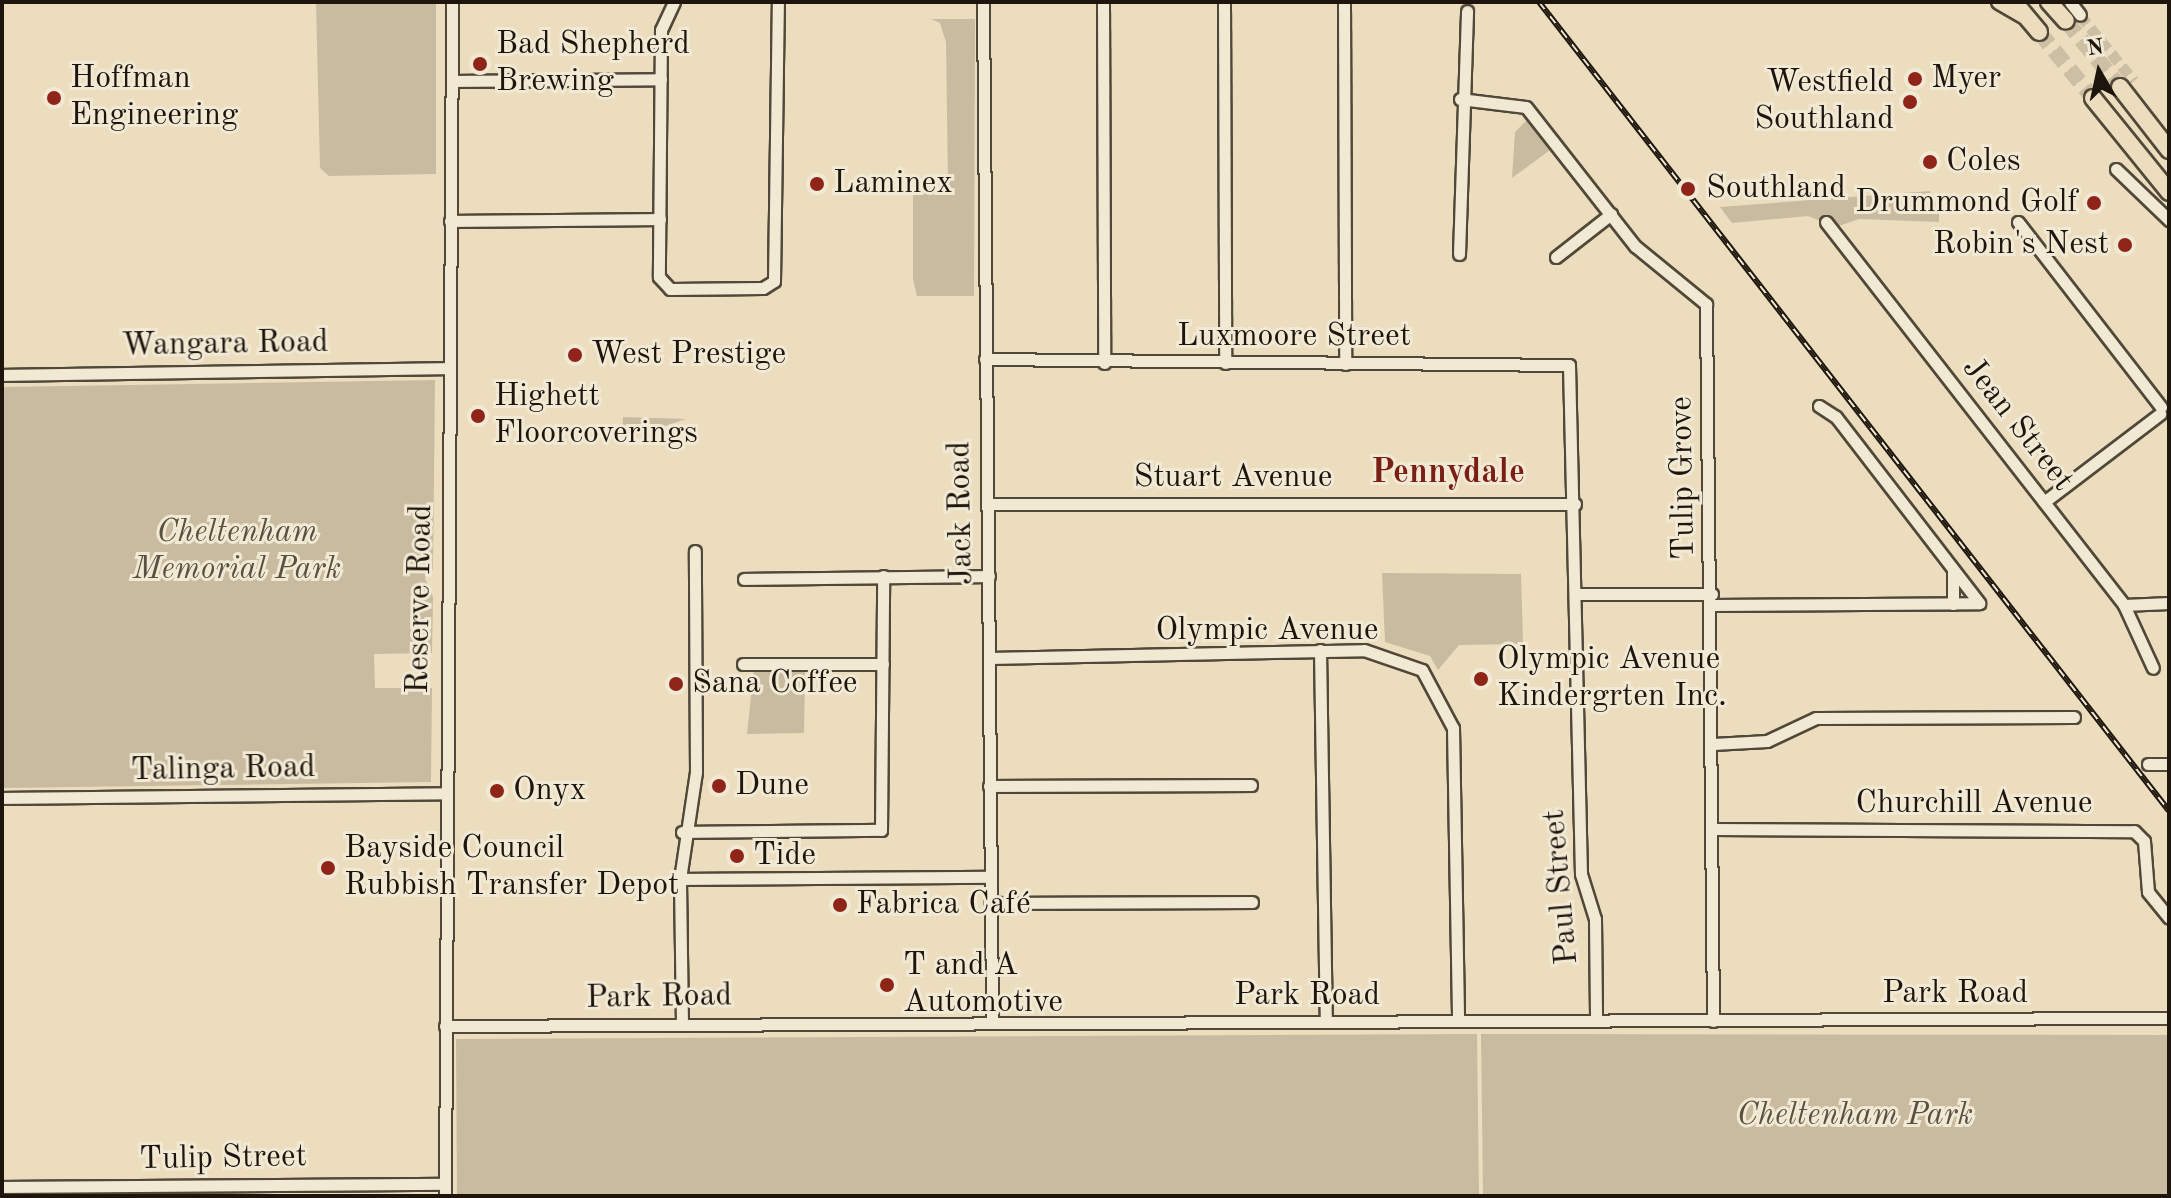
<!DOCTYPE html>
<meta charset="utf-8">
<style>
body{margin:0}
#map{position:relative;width:2171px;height:1198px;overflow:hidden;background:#ebddbe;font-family:"Old Standard TT",serif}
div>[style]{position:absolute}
.green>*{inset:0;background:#c8bba0}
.minor-tunnel>*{height:11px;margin-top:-5.5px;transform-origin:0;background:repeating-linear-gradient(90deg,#ccbfa3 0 11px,transparent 0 16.5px)}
.highway-tunnel>*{height:16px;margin-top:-8px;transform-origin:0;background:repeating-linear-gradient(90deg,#ccbfa3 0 16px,transparent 0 24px)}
.roads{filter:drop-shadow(2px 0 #514839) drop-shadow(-2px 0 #514839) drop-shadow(0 2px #514839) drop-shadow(0 -2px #514839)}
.minor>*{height:11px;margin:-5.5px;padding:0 5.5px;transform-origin:5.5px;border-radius:5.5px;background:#f2e9d5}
.major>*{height:14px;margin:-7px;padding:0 7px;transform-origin:7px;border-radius:7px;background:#ebddbe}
.highway>*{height:16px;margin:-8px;padding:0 8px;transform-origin:8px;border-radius:8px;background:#ebddbe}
.rail>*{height:6px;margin-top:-3px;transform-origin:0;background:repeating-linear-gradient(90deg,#f2e9d5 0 9px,#1e160d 0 18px);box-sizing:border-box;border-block:2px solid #1e160d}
.dots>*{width:22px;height:22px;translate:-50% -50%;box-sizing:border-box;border:4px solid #f2e9d5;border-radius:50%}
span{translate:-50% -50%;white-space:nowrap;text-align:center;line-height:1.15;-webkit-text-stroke:6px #f2e9d5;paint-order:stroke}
.poi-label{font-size:32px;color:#1e160d}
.left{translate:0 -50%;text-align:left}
.right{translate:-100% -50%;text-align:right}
.street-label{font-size:32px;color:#1e160d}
.park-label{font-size:32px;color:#5a5040;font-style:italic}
.neighbourhood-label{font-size:34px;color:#7a1f14;font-weight:700}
.frame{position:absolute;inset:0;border:4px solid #1e160d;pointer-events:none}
.north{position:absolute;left:2059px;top:32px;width:80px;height:80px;-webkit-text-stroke:6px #f2e9d5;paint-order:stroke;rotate:351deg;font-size:22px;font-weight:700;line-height:32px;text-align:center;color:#1e160d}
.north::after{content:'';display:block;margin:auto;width:28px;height:36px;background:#1e160d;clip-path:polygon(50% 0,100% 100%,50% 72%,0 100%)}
</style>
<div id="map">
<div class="green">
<i style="clip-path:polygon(316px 2px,436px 2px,436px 174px,329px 176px,320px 168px)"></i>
<i style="clip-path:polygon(931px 19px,975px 19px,974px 296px,917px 296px,913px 279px,913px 189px,948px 189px,946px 42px,940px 23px)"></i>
<i style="clip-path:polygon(1527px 120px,1550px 150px,1512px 178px,1515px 132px)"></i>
<i style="clip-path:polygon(1930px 191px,1931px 202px,1939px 202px,1939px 222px,1859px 219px,1836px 227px,1808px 216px,1732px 223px,1720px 207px)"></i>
<i style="clip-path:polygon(435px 380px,433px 569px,425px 578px,433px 597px,432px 653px,374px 654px,375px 688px,432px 688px,431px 782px,2px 788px,2px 387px)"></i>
<i style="clip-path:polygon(623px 417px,686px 419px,622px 440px)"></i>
<i style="clip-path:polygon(1382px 573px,1521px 574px,1523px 644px,1459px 645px,1438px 670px,1430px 656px,1385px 642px)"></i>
<i style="clip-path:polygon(754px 669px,805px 672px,804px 733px,747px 734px)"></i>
<i style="clip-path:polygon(1477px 1034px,1479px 1196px,457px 1196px,456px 1039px)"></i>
<i style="clip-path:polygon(1481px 1034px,2169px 1035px,2169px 1196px,1483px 1196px)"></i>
</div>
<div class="minor-tunnel">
<i style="left:2080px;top:15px;width:85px;rotate:50.7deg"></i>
</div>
<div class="highway-tunnel">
<i style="left:2066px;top:21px;width:85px;rotate:50.7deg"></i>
<i style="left:2039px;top:32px;width:85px;rotate:50.7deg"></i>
</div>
<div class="roads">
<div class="minor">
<i style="left:674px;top:2px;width:31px;rotate:115deg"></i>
<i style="left:661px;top:30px;width:247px;rotate:90.5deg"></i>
<i style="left:659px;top:277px;width:16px;rotate:47deg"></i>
<i style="left:670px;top:289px;width:93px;rotate:-0.6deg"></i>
<i style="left:763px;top:288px;width:13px;rotate:-32deg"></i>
<i style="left:774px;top:281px;width:279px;rotate:-89.2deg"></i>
<i style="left:983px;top:2px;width:1021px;rotate:89.49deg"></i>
<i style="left:1103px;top:2px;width:361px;rotate:89.8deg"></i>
<i style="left:1224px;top:2px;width:361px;rotate:89.8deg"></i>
<i style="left:1344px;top:2px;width:362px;rotate:89.8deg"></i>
<i style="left:2070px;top:2px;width:16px;rotate:52deg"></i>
<i style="left:452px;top:81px;width:209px;rotate:-0.5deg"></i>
<i style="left:1460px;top:99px;width:66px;rotate:6.9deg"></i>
<i style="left:1526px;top:107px;width:177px;rotate:51.9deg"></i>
<i style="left:1635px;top:246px;width:92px;rotate:39.2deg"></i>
<i style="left:1706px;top:304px;width:717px;rotate:89.44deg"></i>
<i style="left:2116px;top:169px;width:74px;rotate:43.9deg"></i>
<i style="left:450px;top:221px;width:210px;rotate:-0.5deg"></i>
<i style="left:1826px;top:222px;width:485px;rotate:52.1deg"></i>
<i style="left:2124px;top:605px;width:69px;rotate:65.3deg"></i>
<i style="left:2018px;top:222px;width:234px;rotate:52.3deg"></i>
<i style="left:1459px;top:254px;width:243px;rotate:-88.1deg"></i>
<i style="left:1556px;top:257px;width:70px;rotate:-38deg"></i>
<i style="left:985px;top:359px;width:584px;rotate:0.59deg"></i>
<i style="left:1569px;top:365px;width:509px;rotate:88.65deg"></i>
<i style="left:1581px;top:874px;width:47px;rotate:72.7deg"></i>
<i style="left:1595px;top:919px;width:102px;rotate:89.4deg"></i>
<i style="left:2px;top:375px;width:447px;rotate:-0.9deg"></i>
<i style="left:1819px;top:406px;width:20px;rotate:33deg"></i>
<i style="left:1836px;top:417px;width:235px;rotate:52.4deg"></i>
<i style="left:2044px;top:502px;width:146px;rotate:-37.2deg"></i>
<i style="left:987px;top:504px;width:588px"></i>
<i style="left:1953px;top:571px;width:33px;rotate:90deg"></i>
<i style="left:744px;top:579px;width:245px;rotate:-0.7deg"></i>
<i style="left:1576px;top:594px;width:136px"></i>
<i style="left:1712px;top:605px;width:267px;rotate:-0.4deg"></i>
<i style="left:2124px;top:605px;width:45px;rotate:-2.5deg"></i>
<i style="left:1320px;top:650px;width:372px;rotate:89.1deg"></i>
<i style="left:989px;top:658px;width:375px;rotate:-1.2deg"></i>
<i style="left:1364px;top:650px;width:61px;rotate:19deg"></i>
<i style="left:1422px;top:670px;width:66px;rotate:61.9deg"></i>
<i style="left:1453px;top:728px;width:293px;rotate:89deg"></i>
<i style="left:743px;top:664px;width:140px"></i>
<i style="left:1713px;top:744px;width:54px;rotate:-3.2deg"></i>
<i style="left:1767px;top:741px;width:54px;rotate:-25.1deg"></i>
<i style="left:1816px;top:718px;width:258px;rotate:-0.2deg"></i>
<i style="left:2148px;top:764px;width:21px"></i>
<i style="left:989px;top:786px;width:262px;rotate:-0.2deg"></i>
<i style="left:2px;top:798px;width:443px;rotate:-0.6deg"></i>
<i style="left:1713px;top:829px;width:421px;rotate:0.3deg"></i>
<i style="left:2134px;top:831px;width:14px;rotate:45deg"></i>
<i style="left:2144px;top:841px;width:51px;rotate:85.5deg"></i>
<i style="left:2148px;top:892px;width:33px;rotate:51deg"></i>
<i style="left:682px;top:832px;width:199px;rotate:-0.6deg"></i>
<i style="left:881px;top:830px;width:254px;rotate:-89.5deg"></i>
<i style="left:680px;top:879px;width:108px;rotate:-81.5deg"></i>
<i style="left:696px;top:772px;width:221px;rotate:-90.3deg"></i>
<i style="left:990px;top:903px;width:262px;rotate:-0.2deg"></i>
<i style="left:682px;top:1024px;width:145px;rotate:-90.8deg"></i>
<i style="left:680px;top:879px;width:310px;rotate:-0.4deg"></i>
<i style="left:445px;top:1026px;width:1724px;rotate:-0.27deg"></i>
<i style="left:2px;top:1187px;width:443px;rotate:-0.4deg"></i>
<i style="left:445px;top:1196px;width:1194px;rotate:-89.66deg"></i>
</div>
<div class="major">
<i style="left:1999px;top:2px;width:28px;rotate:30deg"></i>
</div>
<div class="highway">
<i style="left:2014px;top:2px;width:39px;rotate:50deg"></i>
<i style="left:2049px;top:2px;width:25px;rotate:48deg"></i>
<i style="left:2120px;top:87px;width:80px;rotate:52.1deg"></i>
<i style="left:2093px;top:98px;width:121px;rotate:51deg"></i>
</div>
</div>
<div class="rail">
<i style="left:1539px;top:2px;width:1025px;rotate:52.09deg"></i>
</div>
<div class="dots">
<i style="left:480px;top:64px;background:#8f2418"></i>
<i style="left:1915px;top:79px;background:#8f2418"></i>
<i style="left:54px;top:98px;background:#8f2418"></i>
<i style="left:1910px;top:102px;background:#8f2418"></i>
<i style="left:1930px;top:162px;background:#8f2418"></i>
<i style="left:817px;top:184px;background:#8f2418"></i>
<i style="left:1688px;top:189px;background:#8f2418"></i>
<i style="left:2094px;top:203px;background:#8f2418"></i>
<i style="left:2125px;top:245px;background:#8f2418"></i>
<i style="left:575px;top:355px;background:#8f2418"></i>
<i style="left:478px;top:416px;background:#8f2418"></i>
<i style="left:1481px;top:679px;background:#8f2418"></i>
<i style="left:676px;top:684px;background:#8f2418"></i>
<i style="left:719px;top:786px;background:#8f2418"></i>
<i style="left:497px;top:791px;background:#8f2418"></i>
<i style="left:737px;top:856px;background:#8f2418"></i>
<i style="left:328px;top:868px;background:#8f2418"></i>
<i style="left:840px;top:905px;background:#8f2418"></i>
<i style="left:887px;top:985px;background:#8f2418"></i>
</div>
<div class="poi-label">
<span class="left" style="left:496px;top:64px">Bad Shepherd<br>Brewing</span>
<span class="left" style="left:1931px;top:79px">Myer</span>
<span class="left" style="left:70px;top:98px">Hoffman<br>Engineering</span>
<span class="right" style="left:1894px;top:102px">Westfield<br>Southland</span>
<span class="left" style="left:1946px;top:162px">Coles</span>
<span class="left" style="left:833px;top:184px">Laminex</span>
<span class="left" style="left:1706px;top:189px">Southland</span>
<span class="right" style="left:2078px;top:203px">Drummond Golf</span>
<span class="right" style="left:2109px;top:245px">Robin's Nest</span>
<span class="left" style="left:591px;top:355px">West Prestige</span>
<span class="left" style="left:494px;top:416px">Highett<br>Floorcoverings</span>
<span class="left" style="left:1497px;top:679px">Olympic Avenue<br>Kindergrten Inc.</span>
<span class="left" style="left:692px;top:684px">Sana Coffee</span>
<span class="left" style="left:735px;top:786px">Dune</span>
<span class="left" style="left:513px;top:791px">Onyx</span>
<span class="left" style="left:344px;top:868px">Bayside Council<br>Rubbish Transfer Depot</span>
<span class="left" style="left:753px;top:856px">Tide</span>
<span class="left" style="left:856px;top:905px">Fabrica Café</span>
<span class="left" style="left:903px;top:985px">T and A<br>Automotive</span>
</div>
<div class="street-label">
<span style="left:1294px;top:337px">Luxmoore Street</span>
<span style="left:225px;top:345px;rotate:-1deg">Wangara Road</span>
<span style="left:2017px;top:425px;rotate:52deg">Jean Street</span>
<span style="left:1233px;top:478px">Stuart Avenue</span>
<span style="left:1684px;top:478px;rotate:-91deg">Tulip Grove</span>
<span style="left:962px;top:513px;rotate:-91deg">Jack Road</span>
<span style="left:421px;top:599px;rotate:-89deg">Reserve Road</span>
<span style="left:1267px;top:631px">Olympic Avenue</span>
<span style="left:223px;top:770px;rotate:-1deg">Talinga Road</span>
<span style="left:1974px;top:804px">Churchill Avenue</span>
<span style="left:1562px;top:887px;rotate:-95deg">Paul Street</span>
<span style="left:1955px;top:994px">Park Road</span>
<span style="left:1307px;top:996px">Park Road</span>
<span style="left:659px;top:998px;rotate:-1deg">Park Road</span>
<span style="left:223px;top:1159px;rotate:-1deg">Tulip Street</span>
</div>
<div class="park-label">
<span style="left:237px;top:552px">Cheltenham<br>Memorial Park</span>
<span style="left:1855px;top:1116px">Cheltenham Park</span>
</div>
<div class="neighbourhood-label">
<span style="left:1448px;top:474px">Pennydale</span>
</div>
<div class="frame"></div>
<div class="north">N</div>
</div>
